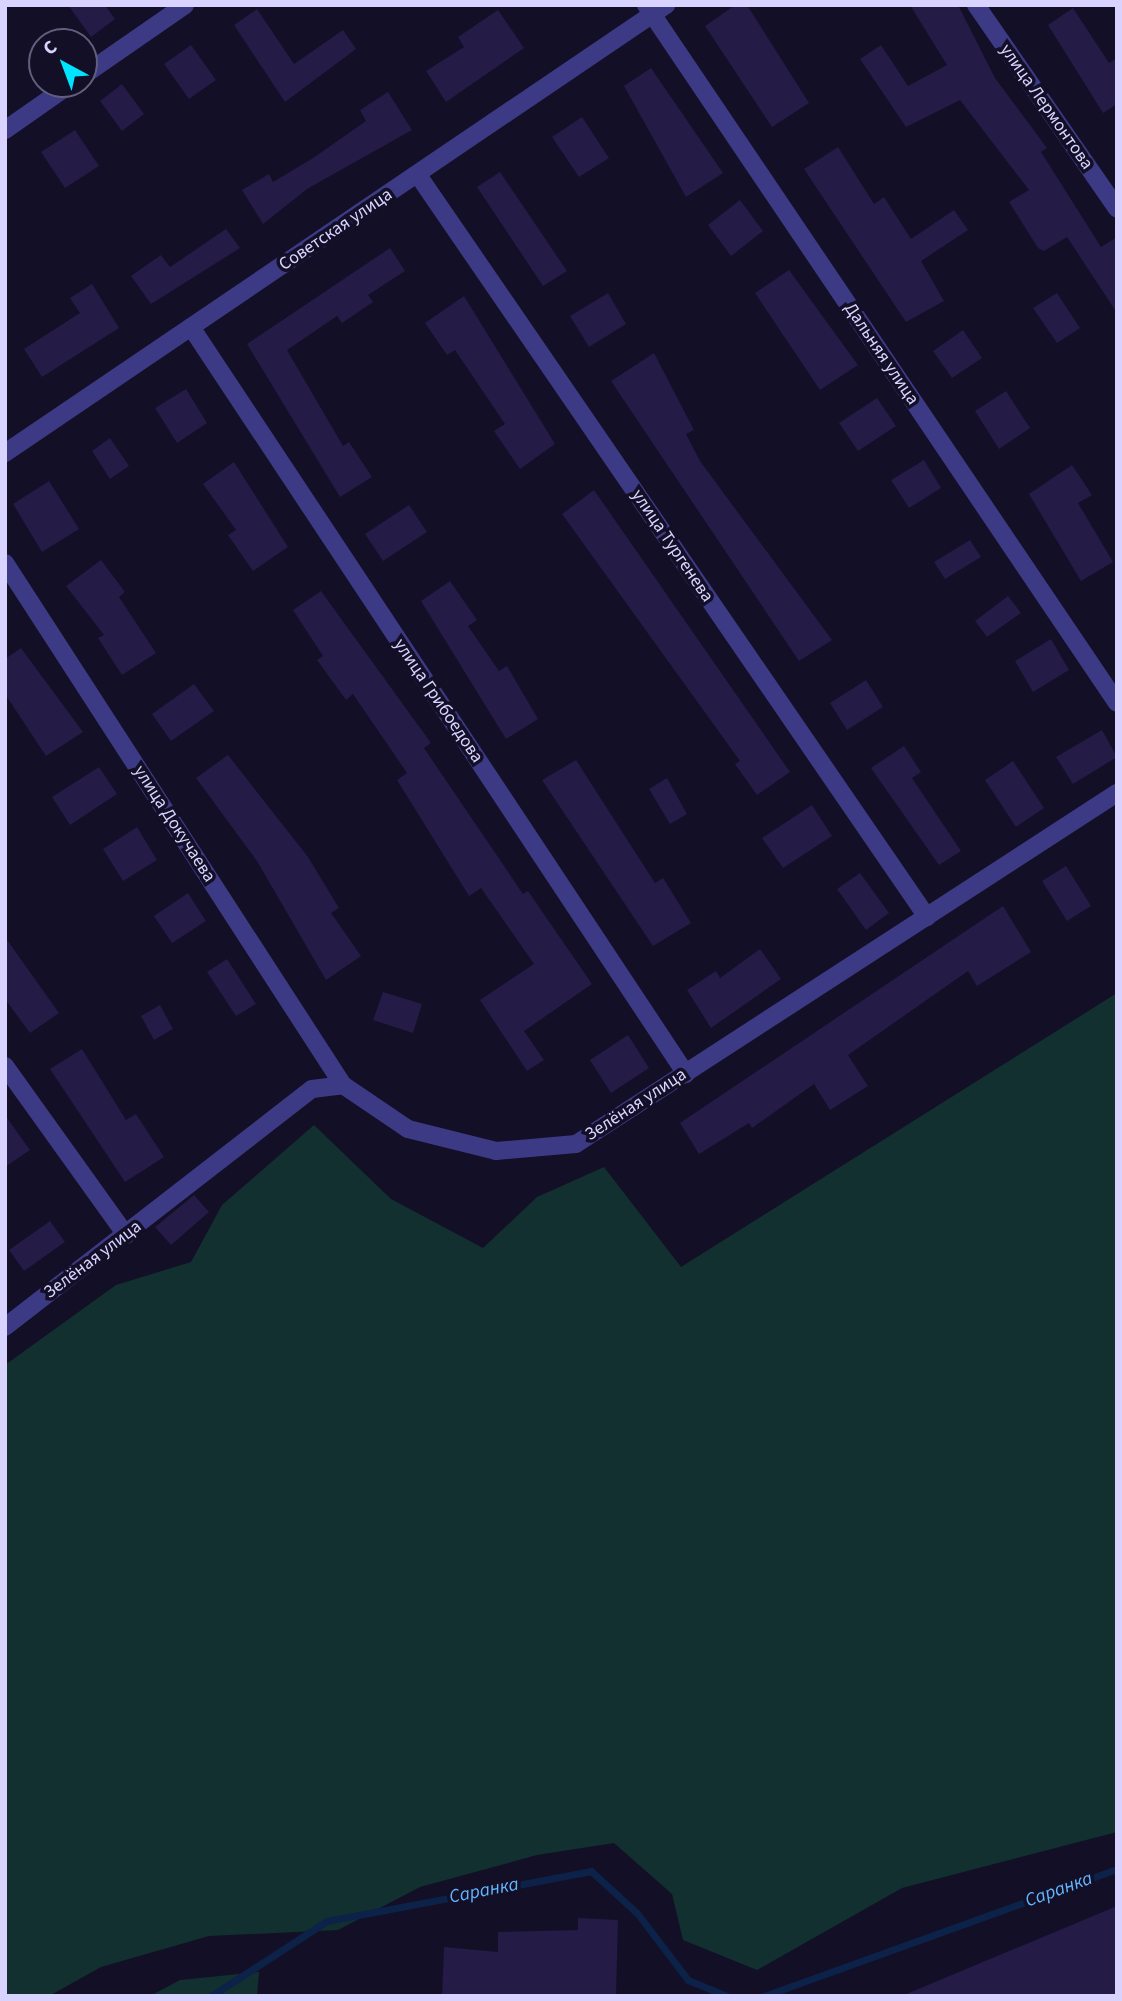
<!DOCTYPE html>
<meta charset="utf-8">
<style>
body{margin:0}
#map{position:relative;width:1122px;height:2001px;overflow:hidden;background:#130f26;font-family:"Source Sans 3",sans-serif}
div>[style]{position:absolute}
.green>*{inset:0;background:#12302f}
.stream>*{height:7px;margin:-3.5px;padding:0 3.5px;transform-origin:3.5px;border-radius:3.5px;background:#0c2248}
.building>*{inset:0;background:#241b47}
.street>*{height:18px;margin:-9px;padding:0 9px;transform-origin:9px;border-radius:9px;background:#3d3a85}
span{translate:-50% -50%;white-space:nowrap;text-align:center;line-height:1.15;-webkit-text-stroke:7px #130f26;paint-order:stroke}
.street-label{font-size:18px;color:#d9d4ff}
.water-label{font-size:19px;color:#62b6ff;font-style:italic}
.frame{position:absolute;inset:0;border:7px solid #d9d4ff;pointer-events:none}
.north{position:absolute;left:28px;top:28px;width:70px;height:70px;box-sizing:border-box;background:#130f26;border:2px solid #625e7d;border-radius:50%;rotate:319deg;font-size:19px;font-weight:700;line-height:28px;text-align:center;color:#d9d4ff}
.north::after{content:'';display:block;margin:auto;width:24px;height:32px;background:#00e5ff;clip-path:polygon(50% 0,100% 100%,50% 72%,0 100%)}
</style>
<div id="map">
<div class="green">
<i style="clip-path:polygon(1117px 993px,1117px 1832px,902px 1888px,757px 1970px,683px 1940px,672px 1894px,614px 1843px,537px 1855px,420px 1887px,338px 1930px,209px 1936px,101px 1967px,49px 1996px,5px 1996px,5px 1365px,116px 1285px,191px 1262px,222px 1205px,314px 1125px,391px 1199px,483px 1248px,537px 1197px,604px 1167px,681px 1267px)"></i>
<i style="clip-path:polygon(259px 1972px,257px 1996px,150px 1996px,180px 1980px)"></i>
</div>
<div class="stream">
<i style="left:211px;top:1996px;width:138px;rotate:-32.9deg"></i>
<i style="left:327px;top:1921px;width:269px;rotate:-10.7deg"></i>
<i style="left:591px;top:1871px;width:62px;rotate:42.4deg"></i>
<i style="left:637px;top:1913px;width:84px;rotate:52.7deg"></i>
<i style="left:688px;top:1980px;width:42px;rotate:22.3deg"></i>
<i style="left:764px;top:1996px;width:375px;rotate:-19.8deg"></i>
</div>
<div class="building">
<i style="clip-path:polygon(68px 5px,105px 5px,115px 19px,91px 37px)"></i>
<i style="clip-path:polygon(735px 5px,747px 5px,809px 103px,772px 127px,705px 26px)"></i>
<i style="clip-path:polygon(910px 5px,958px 5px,995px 78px,1047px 148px,1041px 152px,1101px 247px,1117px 237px,1117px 313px,1067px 237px,1044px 251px,1038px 248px,1009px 202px,1029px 190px,960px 100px,906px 127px,860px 59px,881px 45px,908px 86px,947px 65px)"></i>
<i style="clip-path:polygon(1073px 8px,1109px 63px,1117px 58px,1117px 104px,1103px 113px,1048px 25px)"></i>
<i style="clip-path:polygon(257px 9px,294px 64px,343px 30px,356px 49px,285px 102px,234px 25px)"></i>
<i style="clip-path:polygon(498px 10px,524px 48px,446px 102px,426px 71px,464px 47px,458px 37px)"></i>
<i style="clip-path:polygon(191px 45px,216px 80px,189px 99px,164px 64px)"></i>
<i style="clip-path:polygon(651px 68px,723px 173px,686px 197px,624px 86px)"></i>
<i style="clip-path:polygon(122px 84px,144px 114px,122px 131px,100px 101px)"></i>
<i style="clip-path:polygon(388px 92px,412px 130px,307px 189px,263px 224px,242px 190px,269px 174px,273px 182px,313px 158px,366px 121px,360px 110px)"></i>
<i style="clip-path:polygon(582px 117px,609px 158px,579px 177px,552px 137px)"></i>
<i style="clip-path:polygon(75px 130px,99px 166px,65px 188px,41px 152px)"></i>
<i style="clip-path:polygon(838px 147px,874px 204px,884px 197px,911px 239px,954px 210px,968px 230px,921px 261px,944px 301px,906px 322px,804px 169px)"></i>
<i style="clip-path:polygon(500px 172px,567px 271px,543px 286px,477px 187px)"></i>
<i style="clip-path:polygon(740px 200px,763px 231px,731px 256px,708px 225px)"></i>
<i style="clip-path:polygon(226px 229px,240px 248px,151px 304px,131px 276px,161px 255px,170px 267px)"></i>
<i style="clip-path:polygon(390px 248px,405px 271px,368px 295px,373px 302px,342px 323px,337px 316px,287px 350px,343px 446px,349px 442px,372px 477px,340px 497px,247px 344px)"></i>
<i style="clip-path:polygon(789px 270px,858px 365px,820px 390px,755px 293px)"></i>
<i style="clip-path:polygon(92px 284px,119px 328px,42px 377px,24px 349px,80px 313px,70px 298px)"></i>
<i style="clip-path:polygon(608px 293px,626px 324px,589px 347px,570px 316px)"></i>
<i style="clip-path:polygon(1057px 293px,1080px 328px,1057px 343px,1033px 308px)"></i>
<i style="clip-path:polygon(464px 296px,555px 444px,520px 469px,494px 431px,505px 424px,455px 350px,447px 355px,425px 323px)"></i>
<i style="clip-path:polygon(963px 330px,982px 358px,952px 378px,933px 351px)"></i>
<i style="clip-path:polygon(654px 353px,694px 430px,686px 434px,700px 461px,832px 640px,799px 661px,611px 381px)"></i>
<i style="clip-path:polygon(186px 389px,207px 423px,177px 443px,155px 408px)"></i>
<i style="clip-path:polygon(1006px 391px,1030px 428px,999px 449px,975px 411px)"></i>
<i style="clip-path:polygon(877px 398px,896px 426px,858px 451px,839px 423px)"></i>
<i style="clip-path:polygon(110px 438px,129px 466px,110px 479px,92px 451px)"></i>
<i style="clip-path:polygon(924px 460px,941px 488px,909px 508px,891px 480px)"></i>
<i style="clip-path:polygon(234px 462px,288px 547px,253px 571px,228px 535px,236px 530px,203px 484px)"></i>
<i style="clip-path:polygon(1072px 465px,1092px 495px,1078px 503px,1113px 562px,1081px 581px,1029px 494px)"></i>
<i style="clip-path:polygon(49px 481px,79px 529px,42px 552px,13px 504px)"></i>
<i style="clip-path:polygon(594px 490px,790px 772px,757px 795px,735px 764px,740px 761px,562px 514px)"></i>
<i style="clip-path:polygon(409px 505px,427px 532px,383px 561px,365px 534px)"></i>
<i style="clip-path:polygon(970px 540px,981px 557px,945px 579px,934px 562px)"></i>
<i style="clip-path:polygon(101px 560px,125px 592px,119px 597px,156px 653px,122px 675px,98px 638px,104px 635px,66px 586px)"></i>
<i style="clip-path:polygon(450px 581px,477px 620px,468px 626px,499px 671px,507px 666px,538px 719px,506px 739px,421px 601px)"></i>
<i style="clip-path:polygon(321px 591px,431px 743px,424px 748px,523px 894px,528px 891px,592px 984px,524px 1031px,544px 1060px,527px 1071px,480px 1000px,534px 964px,481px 888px,469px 896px,397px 780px,407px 773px,353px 694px,346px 700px,317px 660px,323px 656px,293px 610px)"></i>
<i style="clip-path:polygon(1008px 596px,1021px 613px,987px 637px,975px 621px)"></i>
<i style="clip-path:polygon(1051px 639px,1069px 670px,1033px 692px,1015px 661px)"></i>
<i style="clip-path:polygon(21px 648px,83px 732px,46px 756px,5px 694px,5px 659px)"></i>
<i style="clip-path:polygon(866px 680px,883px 707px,847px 730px,830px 703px)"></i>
<i style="clip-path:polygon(194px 684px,214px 711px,171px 741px,152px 714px)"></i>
<i style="clip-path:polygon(1102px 730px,1117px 757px,1073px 784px,1056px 757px)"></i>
<i style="clip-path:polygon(904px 746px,921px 772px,912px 778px,961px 851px,939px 865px,871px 768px)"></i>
<i style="clip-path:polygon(228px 755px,308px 857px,339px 908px,331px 913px,361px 956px,326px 980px,257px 861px,196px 778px)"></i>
<i style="clip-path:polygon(576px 760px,655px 883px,663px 878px,691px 923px,653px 946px,542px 780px)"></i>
<i style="clip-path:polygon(1013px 761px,1044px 808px,1016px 827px,985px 780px)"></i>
<i style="clip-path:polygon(99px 767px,117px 794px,70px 825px,52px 797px)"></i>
<i style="clip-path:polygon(667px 778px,687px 814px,670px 824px,649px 789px)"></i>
<i style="clip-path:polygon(812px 805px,832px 836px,783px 868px,762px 838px)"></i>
<i style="clip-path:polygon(137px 827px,157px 860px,123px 881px,103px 849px)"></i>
<i style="clip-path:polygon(1066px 866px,1091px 906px,1067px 921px,1042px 881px)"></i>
<i style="clip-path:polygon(860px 873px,889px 913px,866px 930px,837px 889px)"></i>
<i style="clip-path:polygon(188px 893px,206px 921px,172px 943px,154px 916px)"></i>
<i style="clip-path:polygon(1003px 906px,1031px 952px,977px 986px,968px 971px,848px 1055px,868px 1086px,830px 1110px,814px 1084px,752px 1128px,749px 1123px,699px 1154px,680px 1123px)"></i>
<i style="clip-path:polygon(5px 937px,59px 1013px,30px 1033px,5px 999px)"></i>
<i style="clip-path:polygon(760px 949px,781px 979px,711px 1028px,687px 990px,716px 971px,720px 978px)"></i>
<i style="clip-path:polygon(227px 959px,256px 1004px,236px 1016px,207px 972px)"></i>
<i style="clip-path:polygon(383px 992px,422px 1004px,413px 1033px,373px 1020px)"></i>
<i style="clip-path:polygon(160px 1005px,173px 1029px,154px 1040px,141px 1016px)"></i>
<i style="clip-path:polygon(628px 1035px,649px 1068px,611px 1093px,590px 1060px)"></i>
<i style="clip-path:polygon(82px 1049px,126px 1120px,136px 1114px,164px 1157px,125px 1182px,50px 1069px)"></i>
<i style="clip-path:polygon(5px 1115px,30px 1150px,5px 1167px)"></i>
<i style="clip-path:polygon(194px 1195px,209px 1212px,171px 1245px,155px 1227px)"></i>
<i style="clip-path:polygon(50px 1221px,65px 1242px,24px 1271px,9px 1250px)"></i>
<i style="clip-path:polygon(1117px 1906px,1117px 1996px,904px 1996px,904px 1995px)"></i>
<i style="clip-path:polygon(578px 1918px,618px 1920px,616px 1996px,442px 1996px,444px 1947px,498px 1952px,498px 1932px,578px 1930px)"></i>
</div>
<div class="street">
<i style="left:646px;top:5px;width:842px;rotate:55.99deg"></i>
<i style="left:976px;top:5px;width:248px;rotate:55.3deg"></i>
<i style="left:84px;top:75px;width:123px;rotate:-34.7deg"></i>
<i style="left:5px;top:130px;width:80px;rotate:-34.9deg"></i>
<i style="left:418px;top:175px;width:900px;rotate:55.55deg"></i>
<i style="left:191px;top:327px;width:896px;rotate:56.47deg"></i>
<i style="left:5px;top:453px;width:799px;rotate:-34.13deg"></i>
<i style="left:5px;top:563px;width:622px;rotate:57.08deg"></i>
<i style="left:5px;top:1066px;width:208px;rotate:54.4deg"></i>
<i style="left:5px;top:1327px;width:388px;rotate:-37.8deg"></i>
<i style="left:312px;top:1089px;width:31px;rotate:-7deg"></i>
<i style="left:343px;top:1085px;width:78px;rotate:34.1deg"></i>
<i style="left:408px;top:1129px;width:91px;rotate:14deg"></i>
<i style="left:496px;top:1151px;width:80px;rotate:-5deg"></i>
<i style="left:576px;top:1144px;width:645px;rotate:-32.98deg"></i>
</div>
<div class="street-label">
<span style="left:1046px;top:107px;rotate:55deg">улица Лермонтова</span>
<span style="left:336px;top:230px;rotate:-34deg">Советская улица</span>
<span style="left:881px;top:354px;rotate:56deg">Дальняя улица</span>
<span style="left:672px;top:546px;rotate:56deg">улица Тургенева</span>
<span style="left:438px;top:701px;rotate:56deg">улица Грибоедова</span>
<span style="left:174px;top:824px;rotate:57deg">улица Докучаева</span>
<span style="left:636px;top:1105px;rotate:-33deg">Зелёная улица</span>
<span style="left:93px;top:1260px;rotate:-37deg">Зелёная улица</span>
</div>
<div class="water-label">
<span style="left:1059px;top:1890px;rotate:-20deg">Саранка</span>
<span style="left:484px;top:1891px;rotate:-11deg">Саранка</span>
</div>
<div class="frame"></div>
<div class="north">С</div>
</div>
